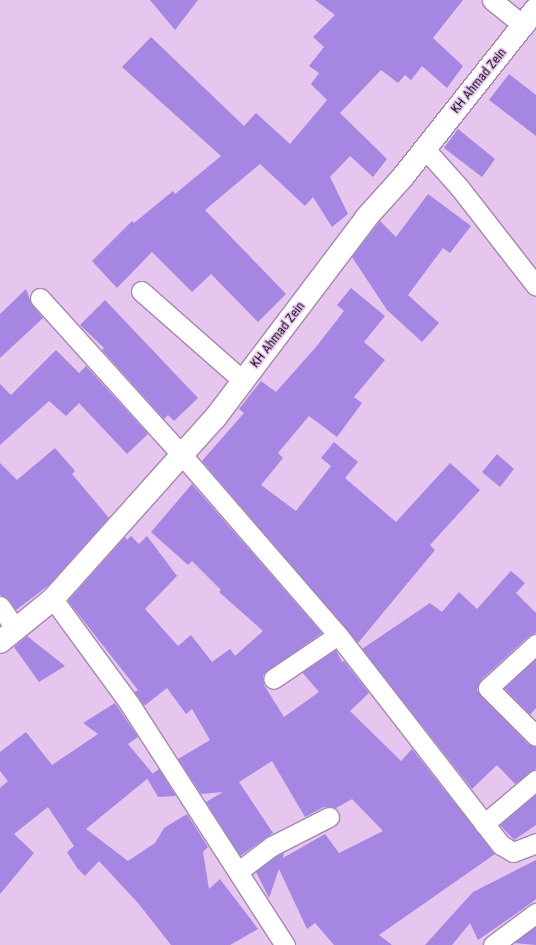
<!DOCTYPE html>
<style>
body{margin:0}
#map{position:relative;width:536px;height:945px;overflow:hidden;background:#e6c5ef;font-family:"Roboto Condensed",sans-serif}
div>[style]{position:absolute}
.building>*{inset:0;background:#a587e3}
.roads{filter:drop-shadow(1px 0 #a688b0) drop-shadow(-1px 0 #a688b0) drop-shadow(0 1px #a688b0) drop-shadow(0 -1px #a688b0)}
.minor>*{height:19px;margin:-9.5px;padding:0 9.5px;transform-origin:9.5px;border-radius:9.5px;background:#fff}
.tertiary>*{height:22px;margin:-11px;padding:0 11px;transform-origin:11px;border-radius:11px;background:#fff}
span{translate:-50% -50%;white-space:nowrap;text-align:center;line-height:1.15;-webkit-text-stroke:3px #e6c5ef;paint-order:stroke}
.street-label{font-size:13px;color:#1c101f}
</style>
<div id="map">
<div class="building">
<i style="clip-path:polygon(150px 0,198px 0,175px 30px)"></i>
<i style="clip-path:polygon(315px 0,463px 0,433px 38px,463px 66px,447px 88px,422px 66px,411px 80px,405px 75px,398px 83px,381px 70px,340px 113px,387px 159px,373px 177px,350px 156px,330px 177px,348px 214px,332px 227px,313px 197px,305px 206px,260px 164px,205px 210px,286px 294px,258px 322px,211px 274px,192px 292px,152px 252px,117px 288px,92px 261px,132px 221px,134px 223px,173px 191px,175px 194px,221px 156px,122px 67px,151px 37px,244px 126px,256px 113px,290px 144px,327px 100px,311px 84px,319px 73px,309px 66px,324px 47px,313px 37px,335px 15px)"></i>
<i style="clip-path:polygon(509px 74px,536px 95px,536px 136px,489px 100px)"></i>
<i style="clip-path:polygon(458px 129px,495px 159px,482px 177px,444px 148px)"></i>
<i style="clip-path:polygon(428px 194px,471px 226px,450px 253px,443px 248px,408px 295px,439px 323px,422px 342px,387px 310px,352px 257px,380px 221px,396px 237px)"></i>
<i style="clip-path:polygon(351px 288px,385px 316px,364px 342px,385px 360px,354px 397px,362px 403px,337px 437px,309px 416px,278px 453px,283px 458px,261px 485px,296px 511px,331px 466px,321px 458px,334px 442px,358px 462px,345px 478px,396px 522px,450px 463px,480px 490px,430px 545px,435px 550px,358px 643px,202px 461px,244px 413px,239px 409px,261px 381px,276px 392px,316px 347px,344px 311px,337px 305px)"></i>
<i style="clip-path:polygon(26px 289px,32px 305px,43px 318px,0 358px,0 314px)"></i>
<i style="clip-path:polygon(105px 300px,198px 398px,174px 421px,168px 415px,164px 419px,102px 350px,104px 348px,80px 325px)"></i>
<i style="clip-path:polygon(56px 350px,79px 373px,86px 366px,148px 434px,127px 454px,79px 403px,66px 416px,49px 401px,0 445px,0 384px,11px 395px)"></i>
<i style="clip-path:polygon(55px 448px,75px 471px,72px 474px,109px 518px,49px 585px,16px 610px,9px 600px,0 595px,0 463px,17px 480px)"></i>
<i style="clip-path:polygon(497px 454px,514px 469px,500px 487px,482px 472px)"></i>
<i style="clip-path:polygon(192px 484px,322px 633px,263px 675px,264px 685px,284px 717px,319px 692px,302px 672px,336px 650px,342px 662px,344px 661px,369px 693px,350px 711px,401px 761px,412px 749px,495px 854px,379px 935px,392px 945px,334px 945px,315px 923px,307px 929px,279px 869px,269px 898px,256px 872px,278px 855px,284px 852px,283px 858px,325px 834px,339px 853px,383px 831px,352px 799px,336px 808px,324px 807px,305px 817px,272px 761px,239px 782px,273px 833px,240px 856px,206px 802px,223px 792px,201px 794px,178px 759px,210px 740px,192px 709px,186px 714px,167px 688px,144px 706px,134px 692px,138px 690px,68px 601px,125px 537px,127px 540px,131px 536px,139px 544px,147px 536px,177px 576px,145px 609px,178px 646px,191px 635px,212px 662px,230px 649px,235px 656px,263px 631px,219px 592px,221px 590px,192px 561px,188px 565px,151px 532px)"></i>
<i style="clip-path:polygon(511px 571px,525px 583px,516px 593px,536px 613px,536px 633px,529px 636px,481px 680px,477px 690px,528px 744px,536px 747px,536px 769px,515px 784px,497px 765px,472px 789px,362px 649px,430px 603px,442px 612px,459px 592px,477px 609px)"></i>
<i style="clip-path:polygon(27px 636px,65px 666px,39px 682px,14px 647px)"></i>
<i style="clip-path:polygon(536px 659px,536px 708px,530px 715px,504px 688px)"></i>
<i style="clip-path:polygon(115px 703px,138px 737px,128px 744px,153px 774px,86px 829px,128px 861px,155px 843px,164px 828px,187px 814px,208px 847px,203px 852px,209px 889px,220px 879px,258px 929px,230px 945px,171px 945px,138px 903px,99px 861px,85px 876px,77px 868px,67px 852px,74px 846px,48px 807px,14px 834px,34px 853px,0 894px,0 788px,8px 781px,0 771px,0 752px,26px 732px,52px 765px,98px 734px,83px 723px)"></i>
<i style="clip-path:polygon(159px 769px,176px 796px,158px 797px,147px 778px)"></i>
<i style="clip-path:polygon(536px 794px,536px 825px,514px 840px,500px 825px)"></i>
<i style="clip-path:polygon(536px 860px,536px 899px,523px 909px,478px 940px,470px 923px,452px 945px,425px 945px,473px 892px)"></i>
<i style="clip-path:polygon(536px 927px,536px 945px,514px 943px)"></i>
</div>
<div class="roads">
<div class="minor">
<i style="left:492px;top:0;width:41px;rotate:39.1deg"></i>
<i style="left:425px;top:149px;width:51px;rotate:48.2deg"></i>
<i style="left:459px;top:187px;width:125px;rotate:52.1deg"></i>
<i style="left:141px;top:291px;width:136px;rotate:41.4deg"></i>
<i style="left:40px;top:298px;width:212px;rotate:47.9deg"></i>
<i style="left:182px;top:455px;width:238px;rotate:49.1deg"></i>
<i style="left:338px;top:635px;width:78px;rotate:145.9deg"></i>
<i style="left:53px;top:599px;width:129px;rotate:53.8deg"></i>
<i style="left:129px;top:703px;width:288px;rotate:57.2deg"></i>
<i style="left:0;top:606px;width:27px;rotate:56deg"></i>
<i style="left:338px;top:635px;width:266px;rotate:52.2deg"></i>
<i style="left:501px;top:845px;width:14px;rotate:30deg"></i>
<i style="left:513px;top:852px;width:25px;rotate:-21deg"></i>
<i style="left:536px;top:644px;width:65px;rotate:137.5deg"></i>
<i style="left:488px;top:688px;width:68px;rotate:45deg"></i>
<i style="left:484px;top:824px;width:68px;rotate:-40.2deg"></i>
<i style="left:240px;top:870px;width:40px;rotate:-37deg"></i>
<i style="left:272px;top:846px;width:64px;rotate:-27deg"></i>
<i style="left:493px;top:945px;width:54px;rotate:-36.7deg"></i>
</div>
<div class="tertiary">
<i style="left:0;top:642px;width:68px;rotate:-39.1deg"></i>
<i style="left:53px;top:599px;width:243px;rotate:-48.2deg"></i>
<i style="left:215px;top:418px;width:251px;rotate:-52.9deg"></i>
<i style="left:366px;top:218px;width:54px;rotate:-48deg"></i>
<i style="left:402px;top:178px;width:216px;rotate:-51.6deg"></i>
</div>
</div>
<div class="street-label">
<span style="left:479px;top:81px;rotate:-51deg">KH Ahmad Zein</span>
<span style="left:278px;top:335px;rotate:-52deg">KH Ahmad Zein</span>
</div>
</div>
